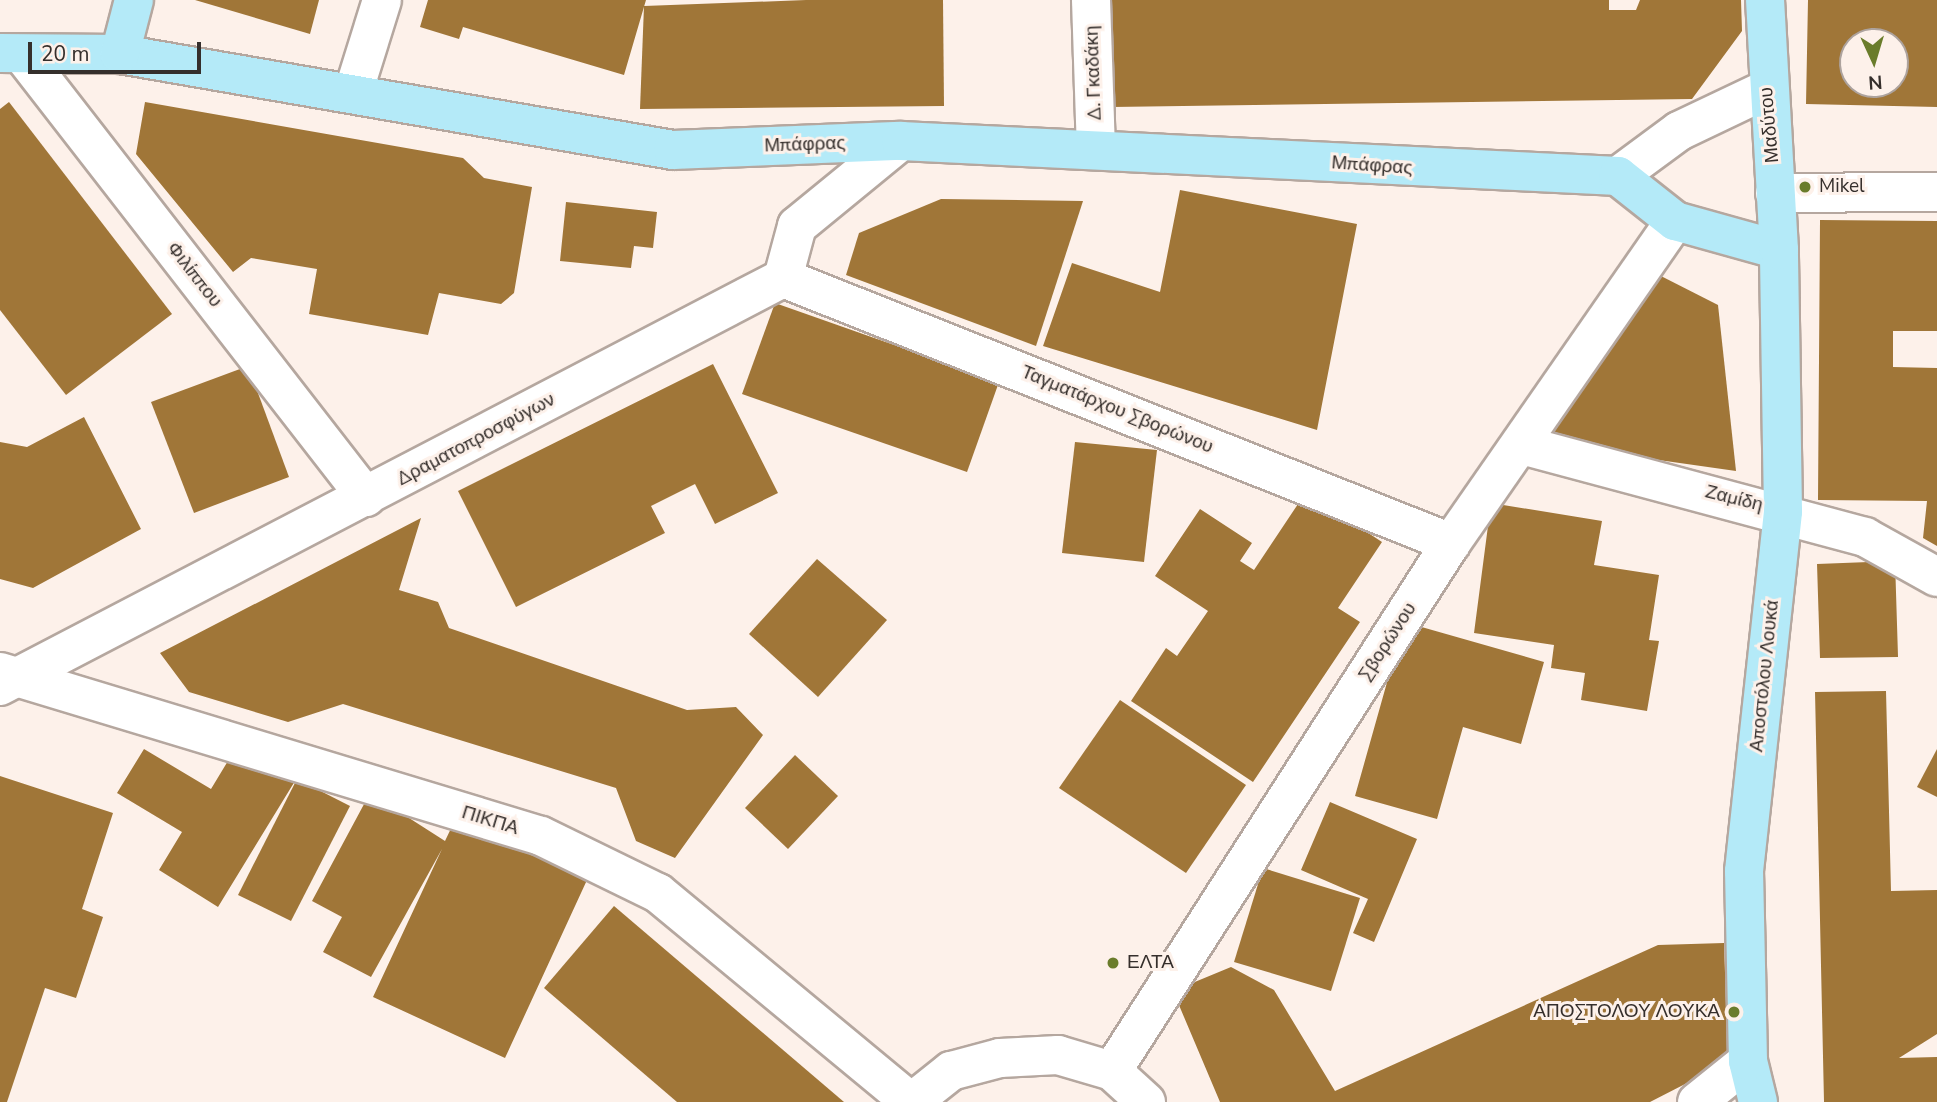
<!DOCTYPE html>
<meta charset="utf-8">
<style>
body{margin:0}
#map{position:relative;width:1937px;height:1102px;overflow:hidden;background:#fdf1ea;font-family:"Nunito Sans",sans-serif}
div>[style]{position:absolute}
.building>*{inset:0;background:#a07638}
.roads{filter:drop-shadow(2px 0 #b5a79f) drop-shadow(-2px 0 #b5a79f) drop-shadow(0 2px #b5a79f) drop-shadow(0 -2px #b5a79f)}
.street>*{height:38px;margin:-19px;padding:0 19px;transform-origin:19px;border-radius:19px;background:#fff}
.secondary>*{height:38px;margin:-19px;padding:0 19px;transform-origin:19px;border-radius:19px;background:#b4eaf8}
.dots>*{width:19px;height:19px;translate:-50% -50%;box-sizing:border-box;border:4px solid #fdf1ea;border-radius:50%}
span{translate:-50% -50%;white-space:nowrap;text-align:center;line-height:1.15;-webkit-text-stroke:6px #fdf1ea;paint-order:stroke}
.street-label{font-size:19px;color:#352f2c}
.poi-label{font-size:19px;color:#352f2c}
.left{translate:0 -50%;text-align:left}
.right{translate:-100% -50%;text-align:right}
.north{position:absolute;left:1839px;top:28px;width:70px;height:70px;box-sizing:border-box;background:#fdf1ea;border:2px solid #ada39e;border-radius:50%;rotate:176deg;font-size:19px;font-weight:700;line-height:28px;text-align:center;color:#352f2c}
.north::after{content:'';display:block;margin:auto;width:24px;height:32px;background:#6a7c2b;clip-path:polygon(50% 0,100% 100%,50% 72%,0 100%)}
.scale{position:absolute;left:28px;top:42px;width:173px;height:32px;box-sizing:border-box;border:4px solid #352f2c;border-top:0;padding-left:9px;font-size:21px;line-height:24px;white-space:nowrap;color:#352f2c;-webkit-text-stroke:5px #fdf1ea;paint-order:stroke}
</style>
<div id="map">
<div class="building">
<i style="clip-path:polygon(195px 0,319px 0,310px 34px)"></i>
<i style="clip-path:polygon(428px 0,646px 0,624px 75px,463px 27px,459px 39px,420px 27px)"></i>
<i style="clip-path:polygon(806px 0,943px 0,944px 106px,640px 109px,644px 6px)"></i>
<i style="clip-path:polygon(1112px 0,1609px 0,1609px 10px,1636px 10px,1640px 0,1741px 0,1742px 31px,1692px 99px,1112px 107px)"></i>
<i style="clip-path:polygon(evenodd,1808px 0,1937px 0,1937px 107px,1806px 104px,1808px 0,1853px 42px,1895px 42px,1895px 84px,1853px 84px,1853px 42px)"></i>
<i style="clip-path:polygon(9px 102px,172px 314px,66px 395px,0 310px,0 109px)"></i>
<i style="clip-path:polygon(145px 102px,463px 158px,484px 178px,532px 187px,514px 293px,501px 304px,439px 293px,428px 335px,309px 314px,317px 269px,251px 258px,233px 272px,136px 154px)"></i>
<i style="clip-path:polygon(1180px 190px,1357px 224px,1317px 430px,1043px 346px,1072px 263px,1160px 292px)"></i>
<i style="clip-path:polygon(941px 199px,1083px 201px,1036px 346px,846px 275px,859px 233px)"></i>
<i style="clip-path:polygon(566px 202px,657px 212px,653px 248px,634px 246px,631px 268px,560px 261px)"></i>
<i style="clip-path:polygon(1820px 220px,1937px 221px,1937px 331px,1893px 331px,1893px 367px,1937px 368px,1937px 546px,1923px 538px,1927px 501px,1818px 500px)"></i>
<i style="clip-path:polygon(1657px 274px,1718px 305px,1736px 471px,1539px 443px)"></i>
<i style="clip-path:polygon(775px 303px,999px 382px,967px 472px,742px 394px)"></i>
<i style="clip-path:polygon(713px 364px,778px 493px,715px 524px,695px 484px,651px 506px,665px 533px,516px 607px,458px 491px)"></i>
<i style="clip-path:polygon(248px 366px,289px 477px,194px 513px,151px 402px)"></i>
<i style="clip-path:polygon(84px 417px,141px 529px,33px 588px,0 579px,0 442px,27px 447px)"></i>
<i style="clip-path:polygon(1075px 442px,1157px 450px,1144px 562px,1062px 553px)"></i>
<i style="clip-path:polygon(1306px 492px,1382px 542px,1338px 608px,1360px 622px,1253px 782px,1131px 701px,1166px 648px,1177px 656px,1208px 611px,1155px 576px,1200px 509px,1252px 543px,1240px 561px,1254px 570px)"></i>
<i style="clip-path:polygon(1491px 503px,1602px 521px,1594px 565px,1659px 575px,1649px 640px,1659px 641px,1647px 711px,1581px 700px,1585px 673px,1551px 668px,1554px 645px,1474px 633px)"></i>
<i style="clip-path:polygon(421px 518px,399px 590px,438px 602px,449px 628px,687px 710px,736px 707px,763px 735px,675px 858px,636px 841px,616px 788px,343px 704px,288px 722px,189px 692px,160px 653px)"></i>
<i style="clip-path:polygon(817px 559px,887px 620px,818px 697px,749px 634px)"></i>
<i style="clip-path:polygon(1895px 561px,1898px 657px,1820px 658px,1817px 564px)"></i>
<i style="clip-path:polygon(1404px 622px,1544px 662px,1521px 744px,1463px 727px,1437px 819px,1355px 796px)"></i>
<i style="clip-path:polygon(1886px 691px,1891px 891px,1937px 890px,1937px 1034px,1899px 1058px,1937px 1057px,1937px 1102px,1824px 1102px,1815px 692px)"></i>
<i style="clip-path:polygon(1120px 700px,1246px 785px,1186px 873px,1059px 788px)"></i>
<i style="clip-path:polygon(237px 746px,295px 781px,218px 907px,159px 870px,182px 832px,117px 793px,144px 749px,211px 789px)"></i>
<i style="clip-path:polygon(1937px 749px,1937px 797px,1917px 787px)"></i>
<i style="clip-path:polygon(795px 755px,838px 796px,788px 849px,745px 808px)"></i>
<i style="clip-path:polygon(0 776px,113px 813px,82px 909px,103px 917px,76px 998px,45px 988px,7px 1102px,0 1102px)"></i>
<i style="clip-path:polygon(297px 779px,350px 806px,291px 921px,238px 895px)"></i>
<i style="clip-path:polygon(370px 793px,445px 841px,455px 820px,587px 880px,505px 1058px,373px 997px,442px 849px,371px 977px,323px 952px,342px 917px,312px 901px)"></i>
<i style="clip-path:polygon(1330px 802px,1417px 839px,1374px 942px,1353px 933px,1368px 899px,1301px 870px)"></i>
<i style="clip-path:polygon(1263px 868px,1360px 898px,1331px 991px,1234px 962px)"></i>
<i style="clip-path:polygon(614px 906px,844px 1102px,677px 1102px,544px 988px)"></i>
<i style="clip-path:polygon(1724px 943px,1728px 1062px,1650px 1102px,1220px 1102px,1173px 991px,1231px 967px,1274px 990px,1335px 1091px,1658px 945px)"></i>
</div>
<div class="roads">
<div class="street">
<i style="left:1091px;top:0;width:147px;rotate:88.1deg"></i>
<i style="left:22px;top:54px;width:561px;rotate:52.17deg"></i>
<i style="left:354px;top:90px;width:94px;rotate:-72.7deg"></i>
<i style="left:1618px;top:176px;width:76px;rotate:-36.4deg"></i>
<i style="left:1679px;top:131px;width:98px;rotate:-25.5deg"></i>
<i style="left:1775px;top:193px;width:162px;rotate:-0.4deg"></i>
<i style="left:783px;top:278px;width:719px;rotate:21.64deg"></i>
<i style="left:1522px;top:445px;width:355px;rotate:15deg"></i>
<i style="left:1865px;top:537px;width:82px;rotate:29.1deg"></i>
<i style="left:0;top:672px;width:565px;rotate:16.86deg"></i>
<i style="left:541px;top:836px;width:130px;rotate:26deg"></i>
<i style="left:658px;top:893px;width:328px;rotate:39.6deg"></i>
<i style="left:0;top:686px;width:883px;rotate:-27.52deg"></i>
<i style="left:783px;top:278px;width:54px;rotate:-74.9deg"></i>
<i style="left:797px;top:226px;width:134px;rotate:-39.3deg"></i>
<i style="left:1112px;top:1071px;width:627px;rotate:-57.3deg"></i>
<i style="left:1451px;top:543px;width:392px;rotate:-55.2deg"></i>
<i style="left:912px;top:1102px;width:50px;rotate:-38.5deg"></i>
<i style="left:951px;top:1071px;width:51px;rotate:-14.9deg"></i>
<i style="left:1000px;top:1058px;width:58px;rotate:-3deg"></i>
<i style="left:1058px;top:1055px;width:56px;rotate:16.5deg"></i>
<i style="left:1112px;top:1071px;width:46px;rotate:42.4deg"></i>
<i style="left:1697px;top:1102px;width:65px;rotate:-38.8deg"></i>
</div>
<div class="secondary">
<i style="left:0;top:53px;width:120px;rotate:0.5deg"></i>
<i style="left:120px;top:54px;width:561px;rotate:9.85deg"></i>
<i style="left:673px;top:150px;width:228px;rotate:-2.3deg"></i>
<i style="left:901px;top:141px;width:718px;rotate:2.79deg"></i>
<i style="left:1618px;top:176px;width:73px;rotate:38.3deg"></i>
<i style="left:1675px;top:221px;width:108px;rotate:15.6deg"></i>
<i style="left:120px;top:54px;width:56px;rotate:-75.5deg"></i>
<i style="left:1758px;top:1102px;width:42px;rotate:-103.7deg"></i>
<i style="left:1748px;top:1061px;width:190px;rotate:-91.2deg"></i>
<i style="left:1744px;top:871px;width:362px;rotate:-83.8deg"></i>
<i style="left:1783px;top:511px;width:261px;rotate:-90.9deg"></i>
<i style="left:1779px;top:250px;width:250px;rotate:-93.2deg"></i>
</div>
</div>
<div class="dots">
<i style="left:1805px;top:187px;background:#6a7c2b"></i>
<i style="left:1113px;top:963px;background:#6a7c2b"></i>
<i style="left:1734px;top:1012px;background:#6a7c2b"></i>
</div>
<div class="street-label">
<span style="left:1094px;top:73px;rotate:-92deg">Δ. Γκαδάκη</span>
<span style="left:1770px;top:125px;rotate:-95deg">Μαδύτου</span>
<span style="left:805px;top:145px;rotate:-2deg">Μπάφρας</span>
<span style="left:1372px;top:166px;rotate:4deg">Μπάφρας</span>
<span style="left:194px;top:275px;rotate:52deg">Φιλίππου</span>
<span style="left:1117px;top:410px;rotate:22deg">Ταγματάρχου Σβορώνου</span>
<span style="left:476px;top:440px;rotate:-28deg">Δραματοπροσφύγων</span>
<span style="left:1734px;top:499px;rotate:14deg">Ζαμίδη</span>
<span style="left:1388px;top:642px;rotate:-57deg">Σβορώνου</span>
<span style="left:1765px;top:676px;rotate:-84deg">Αποστόλου Λουκά</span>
<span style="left:490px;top:821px;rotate:17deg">ΠΙΚΠΑ</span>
</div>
<div class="poi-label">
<span class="left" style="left:1819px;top:187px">Mikel</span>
<span class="left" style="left:1127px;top:963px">ΕΛΤΑ</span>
<span class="right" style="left:1720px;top:1012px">ΑΠΟΣΤΟΛΟΥ ΛΟΥΚΑ</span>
</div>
<div class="north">N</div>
<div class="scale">20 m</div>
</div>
